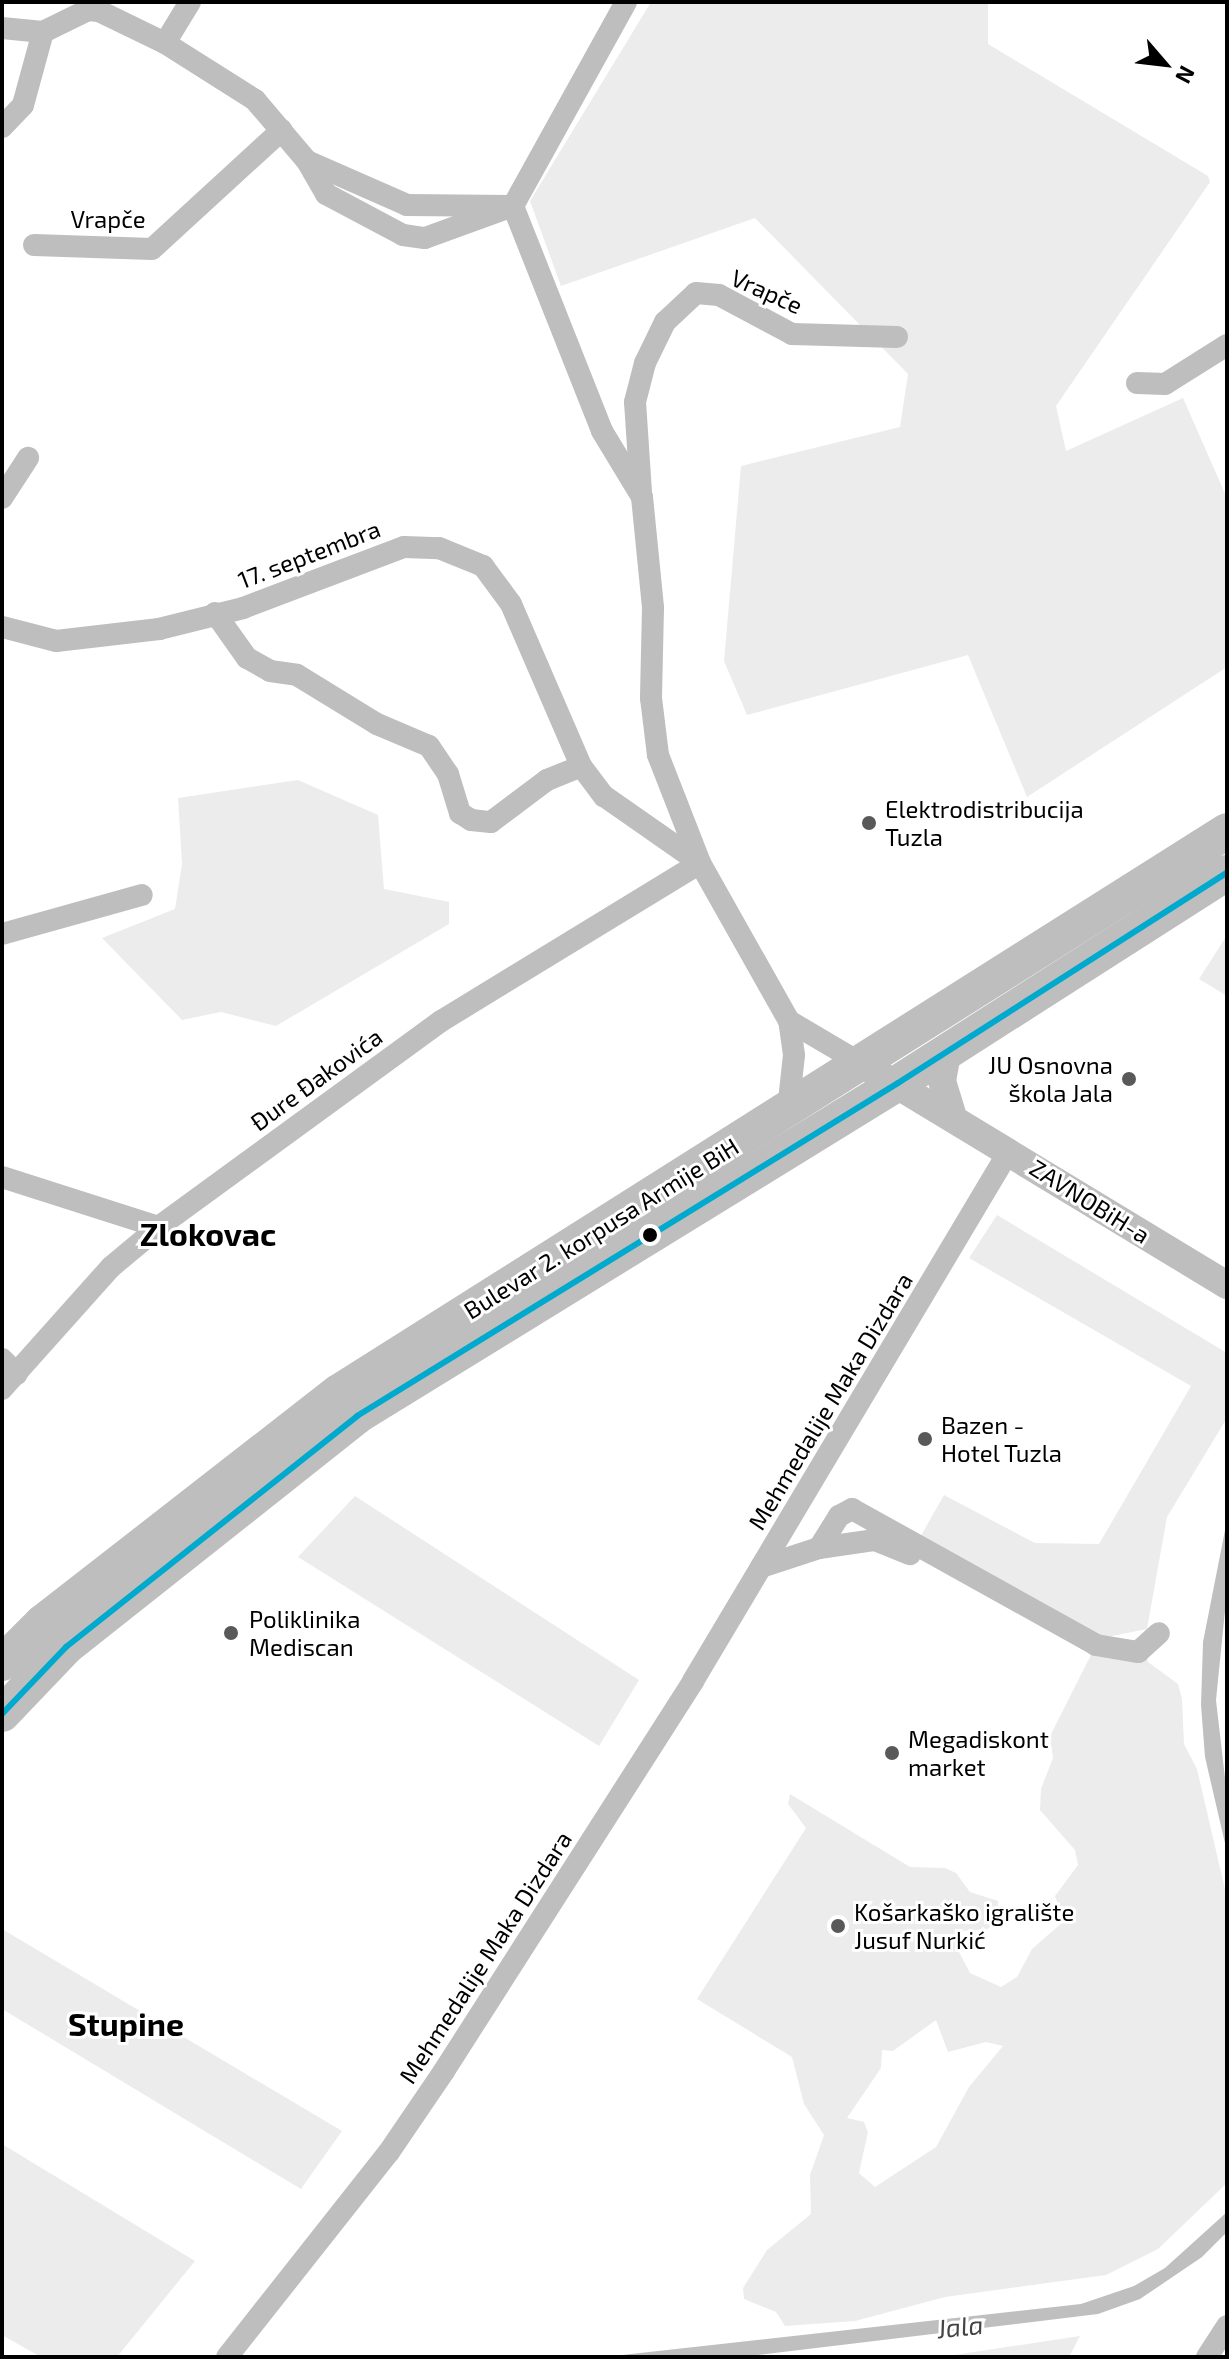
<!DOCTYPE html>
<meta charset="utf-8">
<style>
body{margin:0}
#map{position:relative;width:1229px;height:2359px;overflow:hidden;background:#fff;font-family:"Exo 2",sans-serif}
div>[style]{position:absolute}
.green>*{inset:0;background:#ececec}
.water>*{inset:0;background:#bfbfbf}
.minor>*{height:22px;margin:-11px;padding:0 11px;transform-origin:11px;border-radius:11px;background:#bebebe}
.tertiary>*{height:28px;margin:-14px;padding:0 14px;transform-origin:14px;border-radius:14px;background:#bebebe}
.primary>*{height:36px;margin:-18px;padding:0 18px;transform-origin:18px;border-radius:18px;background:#bebebe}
.bus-1>*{height:6px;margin:-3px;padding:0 3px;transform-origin:3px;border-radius:3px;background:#00a9ce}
.dots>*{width:22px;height:22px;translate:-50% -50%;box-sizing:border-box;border:4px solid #fff;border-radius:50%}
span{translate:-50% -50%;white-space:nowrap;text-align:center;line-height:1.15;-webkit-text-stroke:6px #fff;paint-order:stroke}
.street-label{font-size:24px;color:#000}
.poi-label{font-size:24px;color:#000}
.left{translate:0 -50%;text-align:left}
.right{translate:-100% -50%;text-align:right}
.water-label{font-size:26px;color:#444;font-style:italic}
.district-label{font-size:32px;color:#000;font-weight:700}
.frame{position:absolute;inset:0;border:4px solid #000;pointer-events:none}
.north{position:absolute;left:1125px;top:24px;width:80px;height:80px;-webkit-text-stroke:6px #fff;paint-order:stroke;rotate:118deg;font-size:22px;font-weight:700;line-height:32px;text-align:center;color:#000}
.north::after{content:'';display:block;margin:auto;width:28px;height:36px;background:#000;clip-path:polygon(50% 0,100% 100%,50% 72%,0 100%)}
</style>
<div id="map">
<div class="green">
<i style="clip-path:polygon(651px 2px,988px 2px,988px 44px,1208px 176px,1210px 182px,1056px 406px,1066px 451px,1183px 398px,1227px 498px,1227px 667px,1027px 797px,968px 655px,747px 715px,724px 661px,741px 466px,900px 427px,908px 374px,755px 218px,561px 286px,530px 201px)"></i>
<i style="clip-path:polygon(298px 780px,378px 815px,384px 889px,449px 902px,449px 924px,276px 1026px,221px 1012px,182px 1020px,102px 938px,175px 909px,182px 864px,178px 798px)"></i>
<i style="clip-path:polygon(1227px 935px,1227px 996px,1199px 979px)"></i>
<i style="clip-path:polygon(997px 1215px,1227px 1353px,1227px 1418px,1167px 1517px,1147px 1629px,1092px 1640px,918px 1541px,944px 1495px,1035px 1543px,1099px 1544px,1191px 1386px,969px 1258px)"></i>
<i style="clip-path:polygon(355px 1496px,639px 1680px,599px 1746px,298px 1557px)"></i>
<i style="clip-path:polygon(evenodd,1096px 1645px,1144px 1649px,1148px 1662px,1178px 1684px,1182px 1699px,1184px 1744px,1197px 1769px,1227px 1898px,1227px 2183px,1158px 2249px,1106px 2275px,945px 2297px,855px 2321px,785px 2326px,776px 2312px,744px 2299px,743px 2288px,767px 2250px,811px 2214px,810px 2175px,824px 2135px,804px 2104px,792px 2057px,697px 1999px,806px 1828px,788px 1804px,790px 1794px,910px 1867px,945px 1868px,956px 1873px,970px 1892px,998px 1901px,998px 1916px,988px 1929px,962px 1931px,959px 1952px,970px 1973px,1001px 1987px,1017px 1977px,1032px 1949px,1064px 1921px,1055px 1896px,1078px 1865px,1075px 1850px,1040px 1810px,1041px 1789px,1053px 1758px,1050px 1736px,1096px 1645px,936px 2020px,948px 2052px,986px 2042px,1003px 2046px,969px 2087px,936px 2147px,875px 2187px,859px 2173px,868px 2132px,864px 2122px,847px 2118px,881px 2068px,882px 2050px,893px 2051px,936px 2020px)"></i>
<i style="clip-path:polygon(2px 1929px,342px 2131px,301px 2189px,2px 2009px)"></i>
<i style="clip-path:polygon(2px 2144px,195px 2261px,117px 2357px,41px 2357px,2px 2335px)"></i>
<i style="clip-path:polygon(1080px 2336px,1069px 2357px,941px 2357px)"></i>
</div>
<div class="water">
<i style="clip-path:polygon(1227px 1520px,1227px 1591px,1216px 1700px,1227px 1795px,1227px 1852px,1205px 1757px,1201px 1705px,1203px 1642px)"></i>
<i style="clip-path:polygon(1227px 2212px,1227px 2232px,1202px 2257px,1140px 2299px,1098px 2314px,741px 2357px,604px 2357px,1081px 2304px,1134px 2286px,1165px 2268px)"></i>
</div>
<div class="minor">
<i style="left:2px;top:28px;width:41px;rotate:5.6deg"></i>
<i style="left:43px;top:32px;width:50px;rotate:-26.1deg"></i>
<i style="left:88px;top:10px;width:11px;rotate:5deg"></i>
<i style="left:99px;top:11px;width:73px;rotate:25.9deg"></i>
<i style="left:165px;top:43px;width:107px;rotate:32.3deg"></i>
<i style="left:255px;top:100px;width:80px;rotate:49.6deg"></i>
<i style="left:307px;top:161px;width:38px;rotate:60deg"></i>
<i style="left:326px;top:194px;width:87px;rotate:28deg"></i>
<i style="left:403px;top:235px;width:22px;rotate:8deg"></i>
<i style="left:425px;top:238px;width:94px;rotate:-20deg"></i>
<i style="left:513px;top:206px;width:242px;rotate:68.4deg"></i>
<i style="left:602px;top:431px;width:77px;rotate:58.8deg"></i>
<i style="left:642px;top:497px;width:112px;rotate:84.3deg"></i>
<i style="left:653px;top:608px;width:90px;rotate:91.3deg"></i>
<i style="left:651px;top:698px;width:57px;rotate:83deg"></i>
<i style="left:658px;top:755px;width:116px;rotate:68.7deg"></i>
<i style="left:700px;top:863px;width:303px;rotate:148.6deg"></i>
<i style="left:441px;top:1021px;width:349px;rotate:143.9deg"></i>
<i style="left:159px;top:1227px;width:62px;rotate:140.2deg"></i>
<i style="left:111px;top:1267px;width:164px;rotate:131.8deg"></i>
<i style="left:165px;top:43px;width:48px;rotate:-58.6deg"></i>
<i style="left:2px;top:127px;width:30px;rotate:-46deg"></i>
<i style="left:23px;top:105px;width:76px;rotate:-74.7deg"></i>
<i style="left:307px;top:161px;width:109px;rotate:23.7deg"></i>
<i style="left:407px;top:205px;width:106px;rotate:0.5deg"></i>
<i style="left:513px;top:206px;width:233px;rotate:-61deg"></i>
<i style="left:34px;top:245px;width:118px;rotate:1.9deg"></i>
<i style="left:152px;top:249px;width:176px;rotate:-42.5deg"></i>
<i style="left:1137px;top:383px;width:28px;rotate:2deg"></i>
<i style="left:1165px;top:384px;width:73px;rotate:-32.2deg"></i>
<i style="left:641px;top:492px;width:90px;rotate:-93.8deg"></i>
<i style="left:635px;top:402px;width:40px;rotate:-75.6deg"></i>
<i style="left:645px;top:363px;width:46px;rotate:-64deg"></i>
<i style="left:665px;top:322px;width:42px;rotate:-43.1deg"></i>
<i style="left:696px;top:293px;width:23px;rotate:5deg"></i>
<i style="left:719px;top:295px;width:83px;rotate:28.1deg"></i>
<i style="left:792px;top:334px;width:105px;rotate:1.6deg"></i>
<i style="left:2px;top:498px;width:48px;rotate:-57deg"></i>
<i style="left:215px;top:613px;width:55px;rotate:54.6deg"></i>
<i style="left:247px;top:658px;width:26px;rotate:29deg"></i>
<i style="left:270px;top:671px;width:27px;rotate:8deg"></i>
<i style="left:297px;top:675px;width:94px;rotate:31.5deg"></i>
<i style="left:377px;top:724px;width:56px;rotate:22.9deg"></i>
<i style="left:429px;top:746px;width:34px;rotate:56deg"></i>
<i style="left:448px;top:774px;width:41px;rotate:72.9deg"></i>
<i style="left:460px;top:813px;width:13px;rotate:32deg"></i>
<i style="left:471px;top:820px;width:20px;rotate:6deg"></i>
<i style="left:491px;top:822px;width:70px;rotate:-36.9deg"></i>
<i style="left:547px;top:780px;width:37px;rotate:-22deg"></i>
<i style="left:2px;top:627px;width:56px;rotate:14.5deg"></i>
<i style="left:56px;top:641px;width:104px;rotate:-6.6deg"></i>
<i style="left:159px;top:629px;width:87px;rotate:-14deg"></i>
<i style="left:243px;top:608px;width:172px;rotate:-20.8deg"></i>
<i style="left:404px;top:547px;width:35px;rotate:2deg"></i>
<i style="left:439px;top:548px;width:48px;rotate:22.2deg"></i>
<i style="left:483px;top:566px;width:47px;rotate:53.6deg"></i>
<i style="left:511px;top:604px;width:176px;rotate:66.6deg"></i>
<i style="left:581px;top:766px;width:38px;rotate:53deg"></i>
<i style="left:604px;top:796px;width:117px;rotate:34.9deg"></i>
<i style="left:700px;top:863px;width:181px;rotate:60.6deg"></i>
<i style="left:789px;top:1021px;width:85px;rotate:30.5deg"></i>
<i style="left:2px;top:934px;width:145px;rotate:-15.6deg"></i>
<i style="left:788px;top:1110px;width:55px;rotate:-83.8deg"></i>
<i style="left:794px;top:1055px;width:34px;rotate:-98deg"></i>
<i style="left:2px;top:1177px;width:165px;rotate:17.7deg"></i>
<i style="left:2px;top:1359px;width:21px;rotate:45deg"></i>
<i style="left:819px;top:1548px;width:38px;rotate:-58deg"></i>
<i style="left:839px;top:1516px;width:15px;rotate:-28deg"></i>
<i style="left:852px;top:1509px;width:279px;rotate:29.1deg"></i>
<i style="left:1096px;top:1645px;width:43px;rotate:9.5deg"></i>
<i style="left:1138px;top:1652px;width:28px;rotate:-42deg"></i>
<i style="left:761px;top:1567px;width:61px;rotate:-18.1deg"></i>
<i style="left:819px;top:1548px;width:57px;rotate:-8.1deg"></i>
<i style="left:875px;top:1540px;width:38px;rotate:22deg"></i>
<i style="left:227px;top:2357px;width:261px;rotate:-51.7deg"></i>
<i style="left:389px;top:2152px;width:98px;rotate:-55.8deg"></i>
<i style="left:444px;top:2071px;width:463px;rotate:-57.4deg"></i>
<i style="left:693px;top:1681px;width:617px;rotate:-59.2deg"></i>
<i style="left:1207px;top:2357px;width:37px;rotate:-57deg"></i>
</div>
<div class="tertiary">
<i style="left:947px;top:1053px;width:28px;rotate:100deg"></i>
<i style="left:942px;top:1081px;width:38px;rotate:73deg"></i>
<i style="left:862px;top:1064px;width:427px;rotate:31.2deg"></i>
</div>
<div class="primary">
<i style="left:2px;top:1663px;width:57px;rotate:-45deg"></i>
<i style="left:42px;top:1623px;width:376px;rotate:-37.9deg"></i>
<i style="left:339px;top:1392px;width:1050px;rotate:-32.28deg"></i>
<i style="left:2px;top:1714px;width:93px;rotate:-46.3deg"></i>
<i style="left:66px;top:1647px;width:372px;rotate:-38.4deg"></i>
<i style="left:357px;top:1416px;width:635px;rotate:-31.61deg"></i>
<i style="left:898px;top:1083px;width:390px;rotate:-32.6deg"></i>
</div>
<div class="bus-1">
<i style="left:2px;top:1714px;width:93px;rotate:-46.3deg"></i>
<i style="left:66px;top:1647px;width:372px;rotate:-38.4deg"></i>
<i style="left:357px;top:1416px;width:635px;rotate:-31.61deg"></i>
<i style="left:898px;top:1083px;width:390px;rotate:-32.6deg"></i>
</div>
<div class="dots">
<i style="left:869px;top:823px;background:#595959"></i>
<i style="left:1129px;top:1079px;background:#595959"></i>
<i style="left:650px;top:1235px;background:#000"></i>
<i style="left:925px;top:1439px;background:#595959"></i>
<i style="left:231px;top:1633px;background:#595959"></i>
<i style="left:892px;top:1753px;background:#595959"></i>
<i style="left:838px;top:1926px;background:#595959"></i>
</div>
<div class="street-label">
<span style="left:108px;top:219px">Vrapče</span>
<span style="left:767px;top:291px;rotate:24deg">Vrapče</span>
<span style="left:309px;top:554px;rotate:-21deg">17. septembra</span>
<span style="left:316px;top:1079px;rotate:-36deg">Đure Đakovića</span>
<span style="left:1090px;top:1201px;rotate:32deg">ZAVNOBiH-a</span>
<span style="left:601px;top:1228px;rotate:-32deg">Bulevar 2. korpusa Armije BiH</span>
<span style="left:830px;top:1401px;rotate:-59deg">Mehmedalije Maka Dizdara</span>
<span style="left:485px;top:1957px;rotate:-57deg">Mehmedalije Maka Dizdara</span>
</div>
<div class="poi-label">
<span class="left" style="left:885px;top:823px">Elektrodistribucija<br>Tuzla</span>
<span class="right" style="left:1113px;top:1079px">JU Osnovna<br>škola Jala</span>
<span class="left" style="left:941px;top:1439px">Bazen -<br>Hotel Tuzla</span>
<span class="left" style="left:249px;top:1633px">Poliklinika<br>Mediscan</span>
<span class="left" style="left:908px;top:1753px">Megadiskont<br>market</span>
<span class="left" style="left:854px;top:1926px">Košarkaško igralište<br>Jusuf Nurkić</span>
</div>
<div class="water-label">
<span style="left:960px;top:2326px;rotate:-6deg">Jala</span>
</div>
<div class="district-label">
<span style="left:208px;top:1233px">Zlokovac</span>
<span style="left:126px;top:2023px">Stupine</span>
</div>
<div class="frame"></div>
<div class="north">N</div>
</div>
